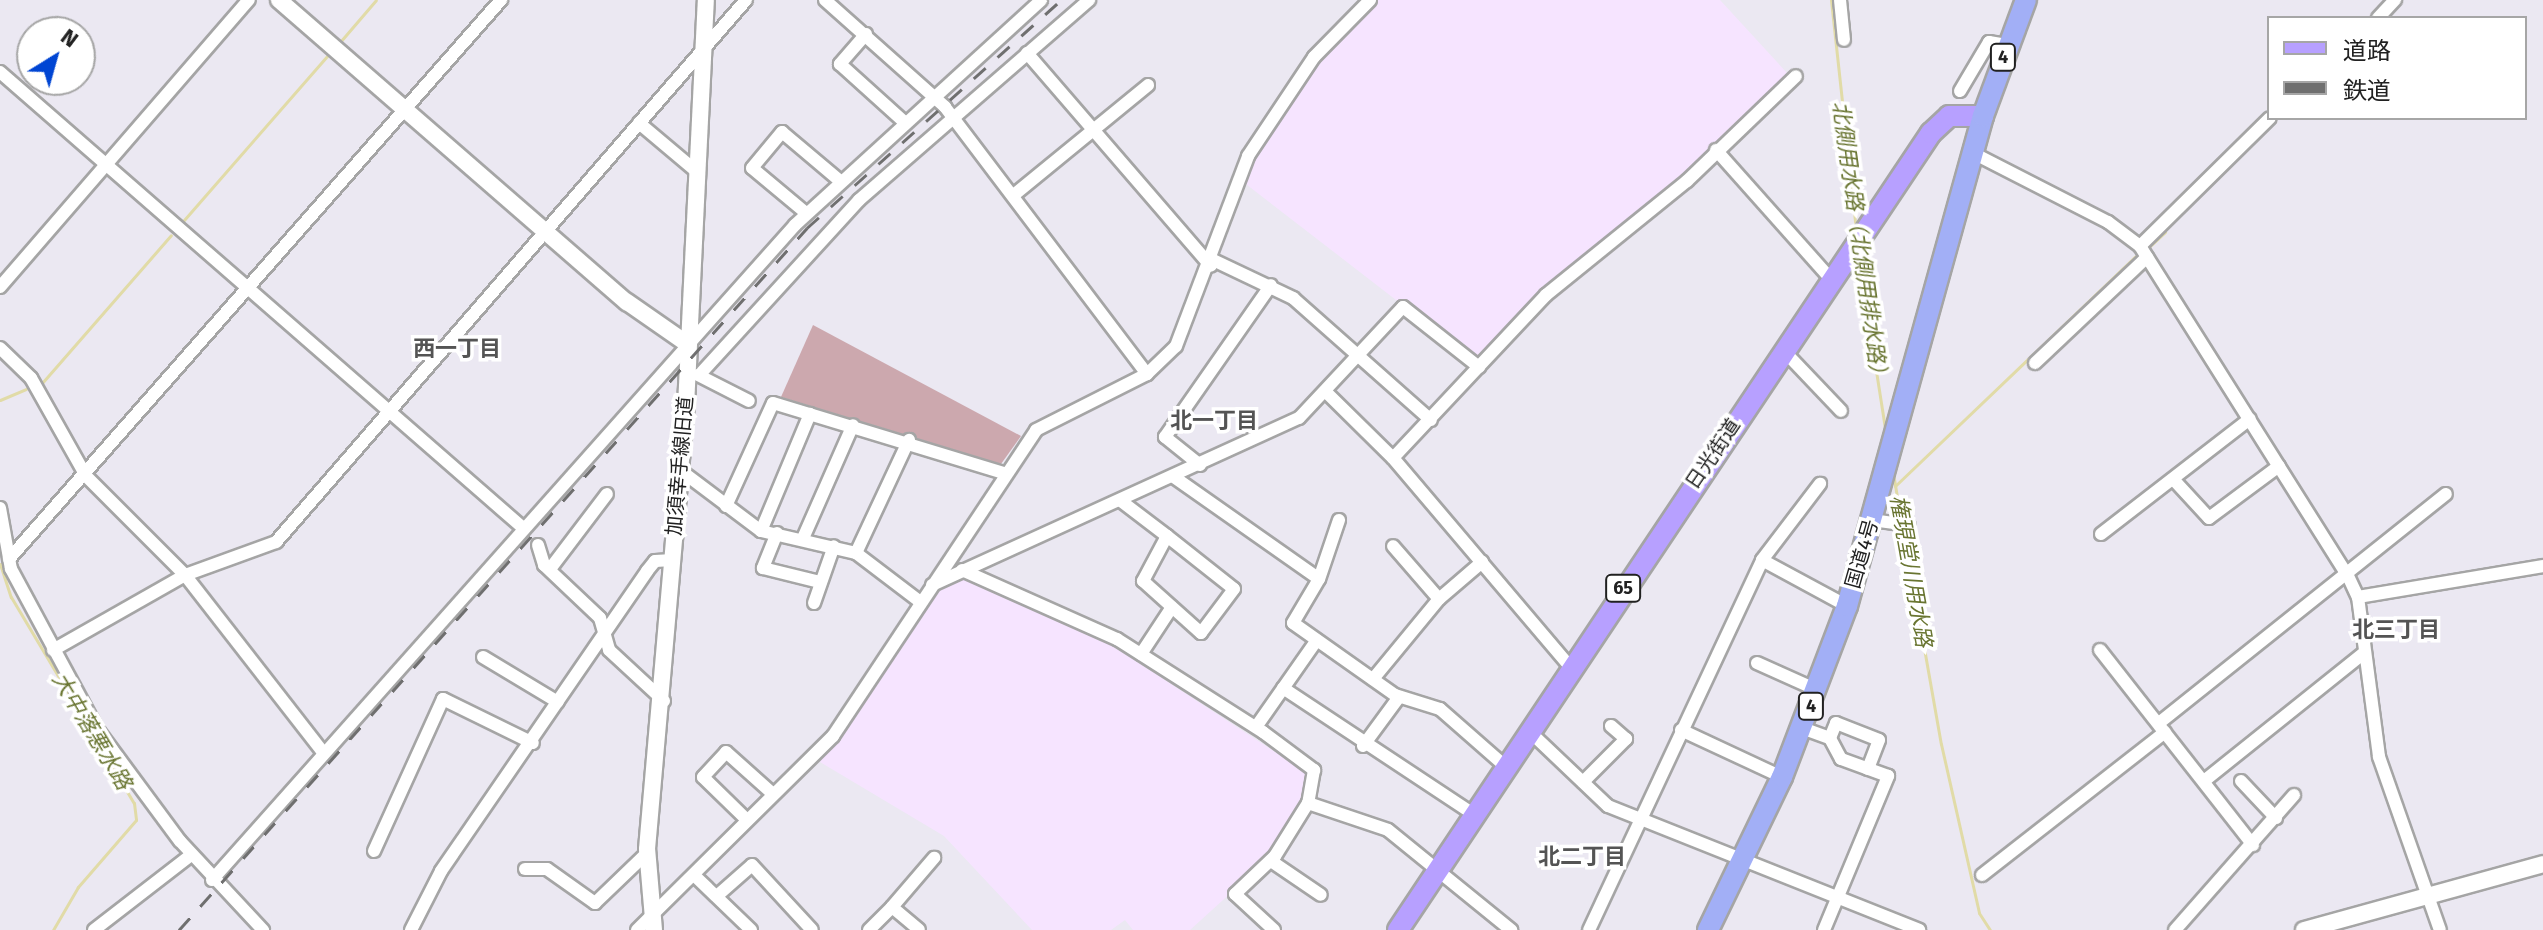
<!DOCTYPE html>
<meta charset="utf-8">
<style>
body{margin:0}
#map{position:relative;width:2543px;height:930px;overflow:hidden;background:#ebe8f2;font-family:"Fira Sans","Noto Sans JP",sans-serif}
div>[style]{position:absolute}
.education>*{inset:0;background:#f6e4ff}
.cemetery>*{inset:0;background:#cca8ae}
.stream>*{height:3px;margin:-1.5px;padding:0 1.5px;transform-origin:1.5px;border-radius:1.5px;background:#e1dba7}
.roads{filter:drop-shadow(2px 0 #a5a5a5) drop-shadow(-2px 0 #a5a5a5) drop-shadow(0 2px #a5a5a5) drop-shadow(0 -2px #a5a5a5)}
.minor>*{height:12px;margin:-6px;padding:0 6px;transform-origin:6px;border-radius:6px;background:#fff}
.tertiary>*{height:16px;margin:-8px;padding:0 8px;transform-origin:8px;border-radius:8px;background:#fff}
.primary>*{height:20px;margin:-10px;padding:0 10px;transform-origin:10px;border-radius:10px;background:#b7a0ff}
.trunk>*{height:20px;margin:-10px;padding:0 10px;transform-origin:10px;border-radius:10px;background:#a2aff6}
.rail>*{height:3px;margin-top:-1.5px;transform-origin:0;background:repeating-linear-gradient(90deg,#6f6f6f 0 16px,transparent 0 32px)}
span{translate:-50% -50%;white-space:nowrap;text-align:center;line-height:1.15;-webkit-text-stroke:7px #fff;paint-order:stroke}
.shield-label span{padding:2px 6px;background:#fff;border:2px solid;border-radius:6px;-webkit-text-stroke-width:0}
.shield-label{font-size:18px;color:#212121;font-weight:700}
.street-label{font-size:20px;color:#212121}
.water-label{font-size:22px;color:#697531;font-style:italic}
.neighbourhood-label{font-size:22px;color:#545454;font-weight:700}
.legend{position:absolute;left:2267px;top:16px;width:260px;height:104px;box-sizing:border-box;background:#fff;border:2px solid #a6a6a6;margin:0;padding:10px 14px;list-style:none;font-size:24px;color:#212121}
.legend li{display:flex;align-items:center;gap:16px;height:40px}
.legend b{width:40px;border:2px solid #a6a6a6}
.north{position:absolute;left:16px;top:16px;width:80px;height:80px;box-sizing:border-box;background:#fff;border:2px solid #a6a6a6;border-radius:50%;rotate:37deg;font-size:22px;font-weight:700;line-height:32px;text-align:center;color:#212121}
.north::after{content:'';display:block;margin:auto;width:28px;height:36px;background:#0045d3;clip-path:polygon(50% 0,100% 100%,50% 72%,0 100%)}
</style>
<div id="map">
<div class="education">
<i style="clip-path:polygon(1377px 0,1720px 0,1787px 73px,1687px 174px,1545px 289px,1475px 361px,1242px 181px,1312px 71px)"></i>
<i style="clip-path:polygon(961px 578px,1102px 639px,1307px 773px,1302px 799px,1256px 870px,1190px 930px,1133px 930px,1125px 920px,1111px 930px,1032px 930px,944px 836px,820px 762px,932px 592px)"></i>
</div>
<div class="cemetery">
<i style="clip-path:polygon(813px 325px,1021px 436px,1001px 464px,781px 397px)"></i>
</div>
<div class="stream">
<i style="left:1831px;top:0;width:230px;rotate:83.8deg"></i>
<i style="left:340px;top:42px;width:55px;rotate:-49.4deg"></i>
<i style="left:184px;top:220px;width:218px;rotate:-48.9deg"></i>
<i style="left:2149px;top:247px;width:22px;rotate:-43deg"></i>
<i style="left:1858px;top:256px;width:180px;rotate:81.1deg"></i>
<i style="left:42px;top:383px;width:196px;rotate:-48.9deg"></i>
<i style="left:0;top:400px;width:28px;rotate:-23deg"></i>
<i style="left:1893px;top:473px;width:49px;rotate:80.5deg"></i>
<i style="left:1895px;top:486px;width:332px;rotate:-43.7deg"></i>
<i style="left:1903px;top:529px;width:218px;rotate:80deg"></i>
<i style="left:1941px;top:744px;width:173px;rotate:77.3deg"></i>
<i style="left:1979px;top:913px;width:20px;rotate:57deg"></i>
<i style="left:0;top:564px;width:35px;rotate:72deg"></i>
<i style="left:11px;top:597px;width:240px;rotate:59.2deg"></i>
<i style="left:134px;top:803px;width:17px;rotate:83deg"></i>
<i style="left:136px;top:820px;width:89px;rotate:130.9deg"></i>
<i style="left:78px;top:887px;width:50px;rotate:120.2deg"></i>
</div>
<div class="roads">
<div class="minor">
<i style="left:825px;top:0;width:161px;rotate:41.7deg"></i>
<i style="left:945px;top:107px;width:335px;rotate:52.9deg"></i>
<i style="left:1840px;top:0;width:40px;rotate:84.3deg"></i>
<i style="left:2378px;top:18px;width:25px;rotate:-47deg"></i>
<i style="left:866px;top:34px;width:40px;rotate:131deg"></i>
<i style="left:840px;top:64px;width:84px;rotate:42.1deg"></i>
<i style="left:1027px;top:53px;width:281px;rotate:49.2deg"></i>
<i style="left:0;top:72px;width:694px;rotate:41.08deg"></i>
<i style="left:1960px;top:91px;width:57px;rotate:-59.4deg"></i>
<i style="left:1989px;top:42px;width:18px;rotate:9deg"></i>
<i style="left:639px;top:123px;width:75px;rotate:40.1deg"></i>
<i style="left:1716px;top:150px;width:173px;rotate:48.3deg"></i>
<i style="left:1973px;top:153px;width:152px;rotate:27.1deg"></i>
<i style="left:2108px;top:222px;width:40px;rotate:37deg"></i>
<i style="left:2140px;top:246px;width:390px;rotate:57.8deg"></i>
<i style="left:2348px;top:576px;width:23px;rotate:65deg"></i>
<i style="left:2358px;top:597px;width:161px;rotate:82.5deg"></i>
<i style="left:2379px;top:757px;width:183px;rotate:70.6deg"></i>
<i style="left:1015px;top:194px;width:172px;rotate:-39.3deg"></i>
<i style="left:806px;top:213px;width:70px;rotate:-140.2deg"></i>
<i style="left:752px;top:168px;width:47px;rotate:-50.2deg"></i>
<i style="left:782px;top:132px;width:75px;rotate:40.1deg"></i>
<i style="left:2140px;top:246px;width:182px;rotate:-44.6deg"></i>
<i style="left:1213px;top:260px;width:89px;rotate:25.4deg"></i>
<i style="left:1293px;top:298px;width:184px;rotate:41.5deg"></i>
<i style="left:0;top:287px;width:380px;rotate:-49.1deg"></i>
<i style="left:0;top:348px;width:43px;rotate:44.1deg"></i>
<i style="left:31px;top:378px;width:112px;rotate:60.7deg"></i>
<i style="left:86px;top:476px;width:140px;rotate:45deg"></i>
<i style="left:185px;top:575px;width:224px;rotate:52.1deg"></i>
<i style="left:1783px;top:350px;width:84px;rotate:46.4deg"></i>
<i style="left:2035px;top:363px;width:154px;rotate:-43.4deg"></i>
<i style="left:702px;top:372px;width:233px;rotate:-47.6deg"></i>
<i style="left:859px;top:200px;width:305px;rotate:-41deg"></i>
<i style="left:698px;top:375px;width:57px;rotate:27deg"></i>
<i style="left:1328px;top:394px;width:91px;rotate:44.6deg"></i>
<i style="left:1393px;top:458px;width:274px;rotate:49.7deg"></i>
<i style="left:1393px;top:458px;width:224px;rotate:-46.8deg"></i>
<i style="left:1546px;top:295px;width:181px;rotate:-39deg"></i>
<i style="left:1687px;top:181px;width:151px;rotate:-43.9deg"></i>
<i style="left:1200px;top:465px;width:45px;rotate:-141.3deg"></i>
<i style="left:1165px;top:437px;width:185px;rotate:-55.1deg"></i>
<i style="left:680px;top:470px;width:101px;rotate:37deg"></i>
<i style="left:761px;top:531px;width:98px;rotate:13deg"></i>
<i style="left:856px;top:553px;width:78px;rotate:37.2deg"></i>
<i style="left:1174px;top:477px;width:177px;rotate:35.1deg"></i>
<i style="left:2173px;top:479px;width:53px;rotate:47.3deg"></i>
<i style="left:2209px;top:518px;width:87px;rotate:-36.6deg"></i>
<i style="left:1121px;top:501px;width:58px;rotate:37.3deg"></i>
<i style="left:1167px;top:536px;width:85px;rotate:38.3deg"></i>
<i style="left:1234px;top:589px;width:55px;rotate:126.9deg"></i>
<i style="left:1201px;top:633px;width:78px;rotate:-138.1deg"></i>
<i style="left:1143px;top:581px;width:51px;rotate:-61.9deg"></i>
<i style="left:726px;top:506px;width:113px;rotate:-65.5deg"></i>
<i style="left:773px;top:403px;width:241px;rotate:16.9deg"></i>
<i style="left:0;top:508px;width:62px;rotate:79.8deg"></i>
<i style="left:11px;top:569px;width:182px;rotate:61.7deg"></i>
<i style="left:97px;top:729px;width:139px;rotate:53.5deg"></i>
<i style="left:180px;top:841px;width:122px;rotate:47deg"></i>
<i style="left:1339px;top:520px;width:62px;rotate:108.7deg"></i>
<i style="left:1319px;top:579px;width:51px;rotate:120.6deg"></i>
<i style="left:1293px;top:623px;width:125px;rotate:35.2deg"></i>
<i style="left:1395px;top:695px;width:47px;rotate:17.3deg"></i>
<i style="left:1440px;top:709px;width:88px;rotate:41.3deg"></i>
<i style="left:1872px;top:520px;width:37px;rotate:8deg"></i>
<i style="left:761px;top:531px;width:127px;rotate:-67.3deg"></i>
<i style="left:777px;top:533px;width:38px;rotate:112deg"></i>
<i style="left:763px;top:568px;width:59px;rotate:13.8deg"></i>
<i style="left:2101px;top:534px;width:188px;rotate:-37.7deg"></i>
<i style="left:804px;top:536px;width:121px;rotate:-66.2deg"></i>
<i style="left:538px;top:545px;width:21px;rotate:73deg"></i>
<i style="left:544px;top:565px;width:77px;rotate:43.4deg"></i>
<i style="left:600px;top:618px;width:33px;rotate:74deg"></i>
<i style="left:609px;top:650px;width:75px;rotate:42.8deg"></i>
<i style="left:856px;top:553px;width:125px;rotate:-64.9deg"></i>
<i style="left:9px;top:559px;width:745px;rotate:-48.65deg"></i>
<i style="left:1762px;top:560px;width:97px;rotate:28.4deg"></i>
<i style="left:550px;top:569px;width:94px;rotate:-52.8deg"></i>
<i style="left:962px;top:570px;width:170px;rotate:24deg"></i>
<i style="left:1117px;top:639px;width:173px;rotate:32.5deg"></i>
<i style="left:1263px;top:732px;width:64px;rotate:36.7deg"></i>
<i style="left:1314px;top:770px;width:34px;rotate:100deg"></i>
<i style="left:932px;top:585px;width:403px;rotate:-24.5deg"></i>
<i style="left:1299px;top:418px;width:152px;rotate:-46.9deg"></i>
<i style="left:1403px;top:307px;width:97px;rotate:38.3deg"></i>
<i style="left:2358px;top:597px;width:188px;rotate:-9.5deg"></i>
<i style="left:1439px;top:599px;width:57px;rotate:-40.7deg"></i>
<i style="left:814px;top:603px;width:60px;rotate:-70.7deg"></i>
<i style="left:53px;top:650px;width:152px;rotate:-29.6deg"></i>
<i style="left:185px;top:575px;width:97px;rotate:-19.9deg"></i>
<i style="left:276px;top:542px;width:717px;rotate:-49.07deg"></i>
<i style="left:2100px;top:650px;width:248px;rotate:51.9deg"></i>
<i style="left:1141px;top:654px;width:56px;rotate:-56.6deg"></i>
<i style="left:483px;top:657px;width:87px;rotate:31deg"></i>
<i style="left:1757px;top:663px;width:66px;rotate:24.2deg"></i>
<i style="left:1373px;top:679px;width:104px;rotate:-50.5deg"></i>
<i style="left:1439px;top:599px;width:70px;rotate:-131deg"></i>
<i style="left:1283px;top:688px;width:230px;rotate:33.5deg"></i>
<i style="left:2159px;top:723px;width:367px;rotate:-38.6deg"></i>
<i style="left:1256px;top:727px;width:106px;rotate:-55deg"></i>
<i style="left:1802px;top:728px;width:30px;rotate:20deg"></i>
<i style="left:1830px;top:738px;width:16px;rotate:-68deg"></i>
<i style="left:1836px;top:723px;width:46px;rotate:21.6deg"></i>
<i style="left:1879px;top:740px;width:31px;rotate:111deg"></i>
<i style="left:1681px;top:730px;width:111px;rotate:25deg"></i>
<i style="left:1529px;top:731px;width:109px;rotate:43.5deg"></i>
<i style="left:1608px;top:806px;width:335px;rotate:21.7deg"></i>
<i style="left:1363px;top:746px;width:61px;rotate:-53.7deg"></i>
<i style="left:2204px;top:781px;width:206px;rotate:-38.7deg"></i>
<i style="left:2241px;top:781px;width:51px;rotate:46.6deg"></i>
<i style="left:1583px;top:782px;width:61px;rotate:-45deg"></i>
<i style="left:1626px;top:739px;width:20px;rotate:-139deg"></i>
<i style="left:746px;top:819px;width:60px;rotate:-135.7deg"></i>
<i style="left:703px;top:777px;width:34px;rotate:-47deg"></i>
<i style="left:726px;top:752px;width:63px;rotate:41.8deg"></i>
<i style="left:374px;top:851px;width:167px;rotate:-65.6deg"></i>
<i style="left:443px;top:699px;width:100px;rotate:26.1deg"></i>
<i style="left:1271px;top:861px;width:60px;rotate:34.2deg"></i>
<i style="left:525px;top:869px;width:22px"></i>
<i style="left:547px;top:869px;width:59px;rotate:35.3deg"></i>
<i style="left:595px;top:903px;width:72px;rotate:-43.9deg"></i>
<i style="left:1982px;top:875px;width:232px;rotate:-38deg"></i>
<i style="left:697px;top:878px;width:75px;rotate:43.9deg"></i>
<i style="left:212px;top:880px;width:877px;rotate:-48.33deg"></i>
<i style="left:795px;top:225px;width:333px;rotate:-42.4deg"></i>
<i style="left:718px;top:895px;width:45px;rotate:-41.4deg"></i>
<i style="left:752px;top:865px;width:88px;rotate:47.3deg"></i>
<i style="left:892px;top:907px;width:65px;rotate:-49.4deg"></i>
<i style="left:94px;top:930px;width:123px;rotate:-37.7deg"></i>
<i style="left:411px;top:930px;width:66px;rotate:-63deg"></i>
<i style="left:441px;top:871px;width:364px;rotate:-55.5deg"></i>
<i style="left:647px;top:571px;width:13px;rotate:-51deg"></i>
<i style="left:655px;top:561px;width:18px;rotate:-3deg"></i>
<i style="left:637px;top:930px;width:276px;rotate:-44.7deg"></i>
<i style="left:833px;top:736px;width:367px;rotate:-56.4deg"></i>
<i style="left:1036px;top:430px;width:124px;rotate:-26.8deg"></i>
<i style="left:1147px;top:374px;width:40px;rotate:-44deg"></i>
<i style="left:1176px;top:346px;width:203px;rotate:-69.2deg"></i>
<i style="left:1248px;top:156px;width:119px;rotate:-56.3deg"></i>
<i style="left:1314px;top:57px;width:80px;rotate:-45.5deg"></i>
<i style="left:869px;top:930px;width:33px;rotate:-45deg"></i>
<i style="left:892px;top:907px;width:35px;rotate:40deg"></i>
<i style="left:1274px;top:930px;width:53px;rotate:-137.3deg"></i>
<i style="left:1235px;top:894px;width:55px;rotate:-43.5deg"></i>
<i style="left:1275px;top:856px;width:62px;rotate:-58.1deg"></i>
<i style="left:1308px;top:803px;width:84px;rotate:18.6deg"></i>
<i style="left:1388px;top:830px;width:159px;rotate:39.1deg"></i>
<i style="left:1589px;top:930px;width:408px;rotate:-64.9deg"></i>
<i style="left:1762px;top:560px;width:96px;rotate:-52.7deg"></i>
<i style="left:1824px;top:930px;width:167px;rotate:-67.4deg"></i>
<i style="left:1888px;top:776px;width:50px;rotate:-160.1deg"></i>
<i style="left:1841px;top:759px;width:24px;rotate:-118deg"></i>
<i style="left:2175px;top:930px;width:180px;rotate:-48.6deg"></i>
</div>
<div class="tertiary">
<i style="left:279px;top:0;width:461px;rotate:41deg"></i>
<i style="left:627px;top:302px;width:72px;rotate:34.8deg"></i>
<i style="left:654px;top:930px;width:81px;rotate:-94.9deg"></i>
<i style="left:647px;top:849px;width:445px;rotate:-85deg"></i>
<i style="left:686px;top:406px;width:406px;rotate:-87.2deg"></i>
<i style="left:2304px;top:930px;width:248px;rotate:-15.4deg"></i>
</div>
<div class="primary">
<i style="left:1398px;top:930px;width:959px;rotate:-56.23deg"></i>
<i style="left:1931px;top:133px;width:25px;rotate:-43deg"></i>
<i style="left:1949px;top:116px;width:34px"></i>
</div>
<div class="trunk">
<i style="left:1708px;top:930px;width:170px;rotate:-64.2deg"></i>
<i style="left:1782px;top:777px;width:183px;rotate:-69.2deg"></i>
<i style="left:1847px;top:606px;width:509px;rotate:-74.49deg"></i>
<i style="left:1983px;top:116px;width:124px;rotate:-69.7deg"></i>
</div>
</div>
<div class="rail">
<i style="left:179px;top:930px;width:942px;rotate:-48.18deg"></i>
<i style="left:807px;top:228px;width:341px;rotate:-41.9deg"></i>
</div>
<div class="shield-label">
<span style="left:2003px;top:57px">4</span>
<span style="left:1623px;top:588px">65</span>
<span style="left:1811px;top:706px">4</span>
</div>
<div class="street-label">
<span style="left:1713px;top:454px;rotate:-56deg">日光街道</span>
<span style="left:680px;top:466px;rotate:-85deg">加須幸手線旧道</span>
<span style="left:1862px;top:554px;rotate:-74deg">国道4号</span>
</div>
<div class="water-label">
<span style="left:1860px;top:243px;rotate:82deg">北側用水路（北側用排水路）</span>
<span style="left:1911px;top:571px;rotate:80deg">権現堂川用水路</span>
<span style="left:92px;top:731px;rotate:59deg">大中落悪水路</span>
</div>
<div class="neighbourhood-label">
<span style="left:457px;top:349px">西一丁目</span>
<span style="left:1214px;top:421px">北一丁目</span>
<span style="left:2396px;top:630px">北三丁目</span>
<span style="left:1582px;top:857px">北二丁目</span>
</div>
<ul class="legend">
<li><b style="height:10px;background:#b7a0ff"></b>道路</li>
<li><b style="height:10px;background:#6f6f6f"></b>鉄道</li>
</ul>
<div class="north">N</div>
</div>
